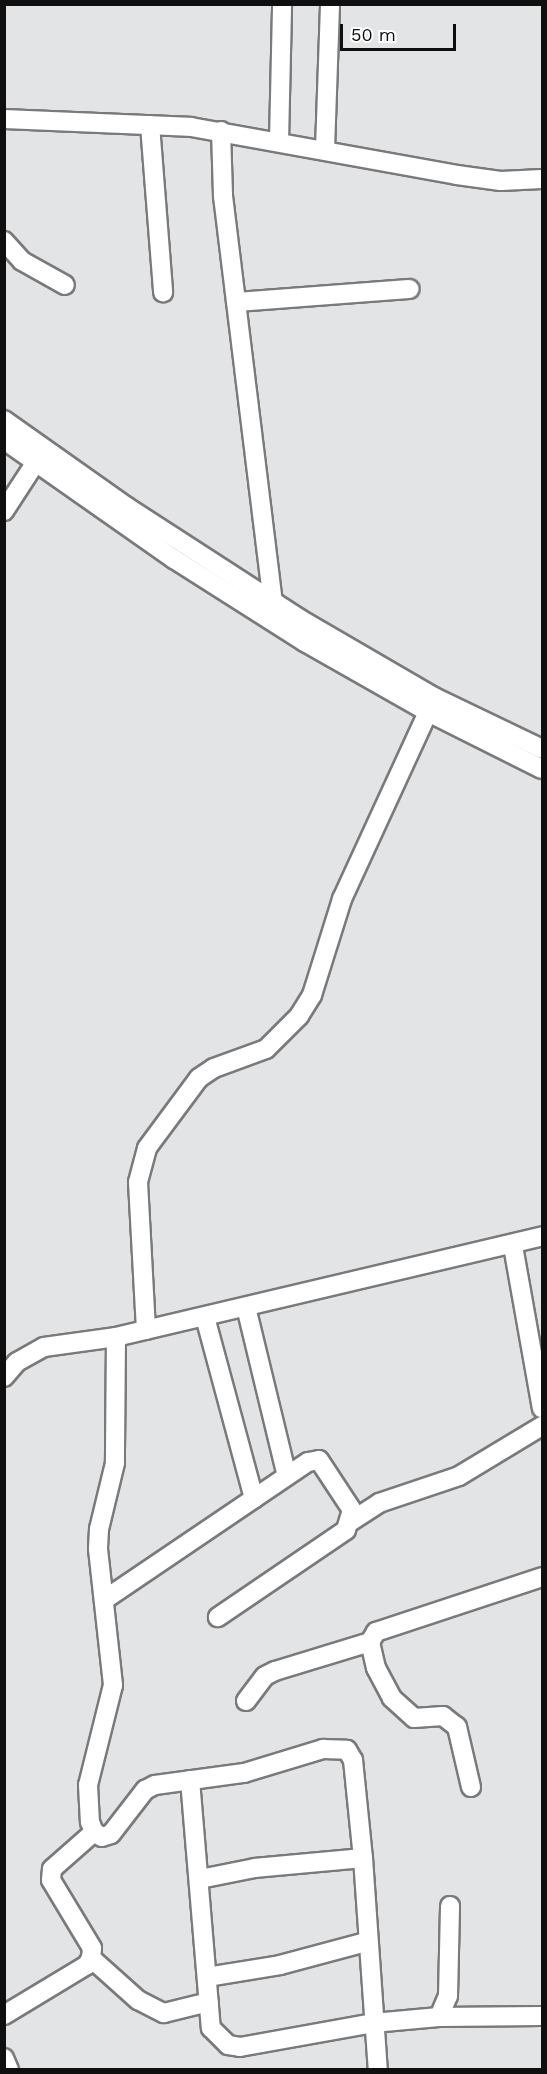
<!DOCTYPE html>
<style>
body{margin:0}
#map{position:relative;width:547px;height:2074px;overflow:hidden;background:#e3e4e6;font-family:"Work Sans",sans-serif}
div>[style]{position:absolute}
.roads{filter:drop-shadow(2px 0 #7a7a7c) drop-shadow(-2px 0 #7a7a7c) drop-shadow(0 2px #7a7a7c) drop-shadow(0 -2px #7a7a7c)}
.minor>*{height:18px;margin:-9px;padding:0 9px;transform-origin:9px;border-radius:9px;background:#fff}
span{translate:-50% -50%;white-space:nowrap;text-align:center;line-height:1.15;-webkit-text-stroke:6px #fff;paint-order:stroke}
.frame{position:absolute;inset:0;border:6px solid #0f0f10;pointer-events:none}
.scale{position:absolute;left:340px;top:24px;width:116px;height:27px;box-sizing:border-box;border:3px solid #0f0f10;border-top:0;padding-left:8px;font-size:18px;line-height:21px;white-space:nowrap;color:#0f0f10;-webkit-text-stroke:4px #fff;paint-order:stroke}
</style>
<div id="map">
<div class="roads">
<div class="minor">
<i style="left:4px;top:119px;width:187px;rotate:2.4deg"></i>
<i style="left:191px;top:127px;width:270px;rotate:10.2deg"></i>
<i style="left:457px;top:175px;width:44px;rotate:7.8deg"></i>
<i style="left:501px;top:181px;width:41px;rotate:-2.8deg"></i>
<i style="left:150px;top:125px;width:168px;rotate:85.5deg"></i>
<i style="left:221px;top:131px;width:65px;rotate:88.2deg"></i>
<i style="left:223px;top:196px;width:408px;rotate:83deg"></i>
<i style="left:279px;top:141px;width:137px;rotate:-88.7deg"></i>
<i style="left:325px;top:149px;width:145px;rotate:-88deg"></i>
<i style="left:4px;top:241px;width:27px;rotate:48deg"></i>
<i style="left:22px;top:261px;width:49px;rotate:29.2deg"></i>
<i style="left:236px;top:302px;width:174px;rotate:-4.3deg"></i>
<i style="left:4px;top:420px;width:151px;rotate:35.3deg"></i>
<i style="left:127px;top:507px;width:206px;rotate:32.9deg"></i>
<i style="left:300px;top:619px;width:155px;rotate:30.2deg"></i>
<i style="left:434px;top:697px;width:120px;rotate:25.7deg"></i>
<i style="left:4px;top:440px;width:208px;rotate:35deg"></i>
<i style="left:174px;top:559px;width:155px;rotate:32.4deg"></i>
<i style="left:305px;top:642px;width:142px;rotate:29.6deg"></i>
<i style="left:428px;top:712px;width:127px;rotate:26.6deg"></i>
<i style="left:4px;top:511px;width:59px;rotate:-56.9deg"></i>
<i style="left:513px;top:1246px;width:165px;rotate:79.9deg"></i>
<i style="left:246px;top:1307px;width:174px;rotate:76.4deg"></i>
<i style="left:205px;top:1317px;width:188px;rotate:74.9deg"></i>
<i style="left:146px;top:1330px;width:148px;rotate:-93.1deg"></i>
<i style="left:138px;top:1182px;width:35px;rotate:-75deg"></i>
<i style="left:147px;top:1148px;width:87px;rotate:-53.4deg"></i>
<i style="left:199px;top:1078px;width:18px;rotate:-34deg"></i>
<i style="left:214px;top:1068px;width:55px;rotate:-20.1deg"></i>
<i style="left:266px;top:1049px;width:47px;rotate:-45deg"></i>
<i style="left:299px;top:1016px;width:25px;rotate:-58deg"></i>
<i style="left:312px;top:995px;width:101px;rotate:-72.6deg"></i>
<i style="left:342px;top:899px;width:206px;rotate:-65.3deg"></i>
<i style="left:116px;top:1337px;width:126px;rotate:90.5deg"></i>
<i style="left:115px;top:1463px;width:68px;rotate:103.6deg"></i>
<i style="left:99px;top:1529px;width:20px;rotate:93deg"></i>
<i style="left:98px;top:1549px;width:137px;rotate:83.7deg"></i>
<i style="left:113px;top:1685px;width:103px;rotate:104deg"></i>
<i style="left:88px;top:1785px;width:37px;rotate:87deg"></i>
<i style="left:90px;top:1822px;width:11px;rotate:68deg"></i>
<i style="left:94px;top:1832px;width:9px;rotate:32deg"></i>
<i style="left:102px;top:1837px;width:9px;rotate:-18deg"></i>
<i style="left:111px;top:1834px;width:56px;rotate:-52.3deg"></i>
<i style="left:145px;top:1790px;width:11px;rotate:-27deg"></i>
<i style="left:155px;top:1785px;width:90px;rotate:-7.7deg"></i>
<i style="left:244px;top:1773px;width:83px;rotate:-16.9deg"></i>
<i style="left:323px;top:1749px;width:24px;rotate:2deg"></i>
<i style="left:347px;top:1750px;width:12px;rotate:59deg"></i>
<i style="left:353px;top:1760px;width:99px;rotate:84.2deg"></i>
<i style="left:363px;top:1858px;width:213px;rotate:86deg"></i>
<i style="left:4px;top:1377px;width:20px;rotate:-49deg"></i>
<i style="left:17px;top:1362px;width:31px;rotate:-29deg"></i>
<i style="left:44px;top:1347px;width:73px;rotate:-7.9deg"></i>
<i style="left:116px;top:1337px;width:438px;rotate:-13.3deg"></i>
<i style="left:350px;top:1522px;width:35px;rotate:-33deg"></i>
<i style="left:379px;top:1503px;width:84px;rotate:-18.6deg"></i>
<i style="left:459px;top:1476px;width:97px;rotate:-31.1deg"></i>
<i style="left:104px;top:1600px;width:246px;rotate:-34.1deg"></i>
<i style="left:308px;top:1462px;width:11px;rotate:-10deg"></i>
<i style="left:319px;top:1460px;width:60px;rotate:56.6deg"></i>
<i style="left:352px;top:1510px;width:21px;rotate:107deg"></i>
<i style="left:346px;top:1530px;width:155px;rotate:145.8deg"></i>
<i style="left:246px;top:1701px;width:31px;rotate:-53deg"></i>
<i style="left:265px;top:1676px;width:11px;rotate:-27deg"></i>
<i style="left:275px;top:1671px;width:99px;rotate:-17deg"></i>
<i style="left:190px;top:1780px;width:249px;rotate:85.2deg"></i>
<i style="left:211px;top:2028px;width:24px;rotate:45deg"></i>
<i style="left:228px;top:2045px;width:12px;rotate:9deg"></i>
<i style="left:240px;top:2047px;width:135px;rotate:-10.2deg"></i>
<i style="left:373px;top:2023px;width:66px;rotate:-5.2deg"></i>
<i style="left:439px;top:2017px;width:23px;rotate:-67deg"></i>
<i style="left:448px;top:1996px;width:90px;rotate:-88.7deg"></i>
<i style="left:471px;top:1787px;width:62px;rotate:-103.1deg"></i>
<i style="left:457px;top:1727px;width:18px;rotate:-142deg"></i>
<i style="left:443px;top:1716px;width:29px;rotate:176deg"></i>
<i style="left:414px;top:1718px;width:30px;rotate:-138deg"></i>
<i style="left:392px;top:1698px;width:34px;rotate:-118deg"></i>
<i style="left:376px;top:1668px;width:27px;rotate:-103deg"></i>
<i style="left:370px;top:1642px;width:12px;rotate:-59deg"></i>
<i style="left:376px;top:1632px;width:175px;rotate:-18.3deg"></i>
<i style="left:200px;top:1879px;width:56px;rotate:-11.3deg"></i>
<i style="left:255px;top:1868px;width:108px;rotate:-5.3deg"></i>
<i style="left:91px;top:1958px;width:63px;rotate:41.8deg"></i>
<i style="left:138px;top:2000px;width:29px;rotate:27deg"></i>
<i style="left:164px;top:2013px;width:46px;rotate:-13.7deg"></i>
<i style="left:207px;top:1977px;width:74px;rotate:-9.3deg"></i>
<i style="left:280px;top:1965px;width:89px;rotate:-15deg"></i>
<i style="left:4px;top:2015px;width:97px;rotate:-31.1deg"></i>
<i style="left:87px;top:1965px;width:8px;rotate:-60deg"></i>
<i style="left:91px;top:1958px;width:10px;rotate:-84deg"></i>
<i style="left:92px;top:1948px;width:79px;rotate:-121.1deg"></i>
<i style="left:51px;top:1880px;width:11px;rotate:-85deg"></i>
<i style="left:52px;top:1869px;width:56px;rotate:-41.4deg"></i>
<i style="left:439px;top:2017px;width:103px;rotate:-0.6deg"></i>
<i style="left:4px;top:2058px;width:13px;rotate:67deg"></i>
</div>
</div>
<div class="frame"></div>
<div class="scale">50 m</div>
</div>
